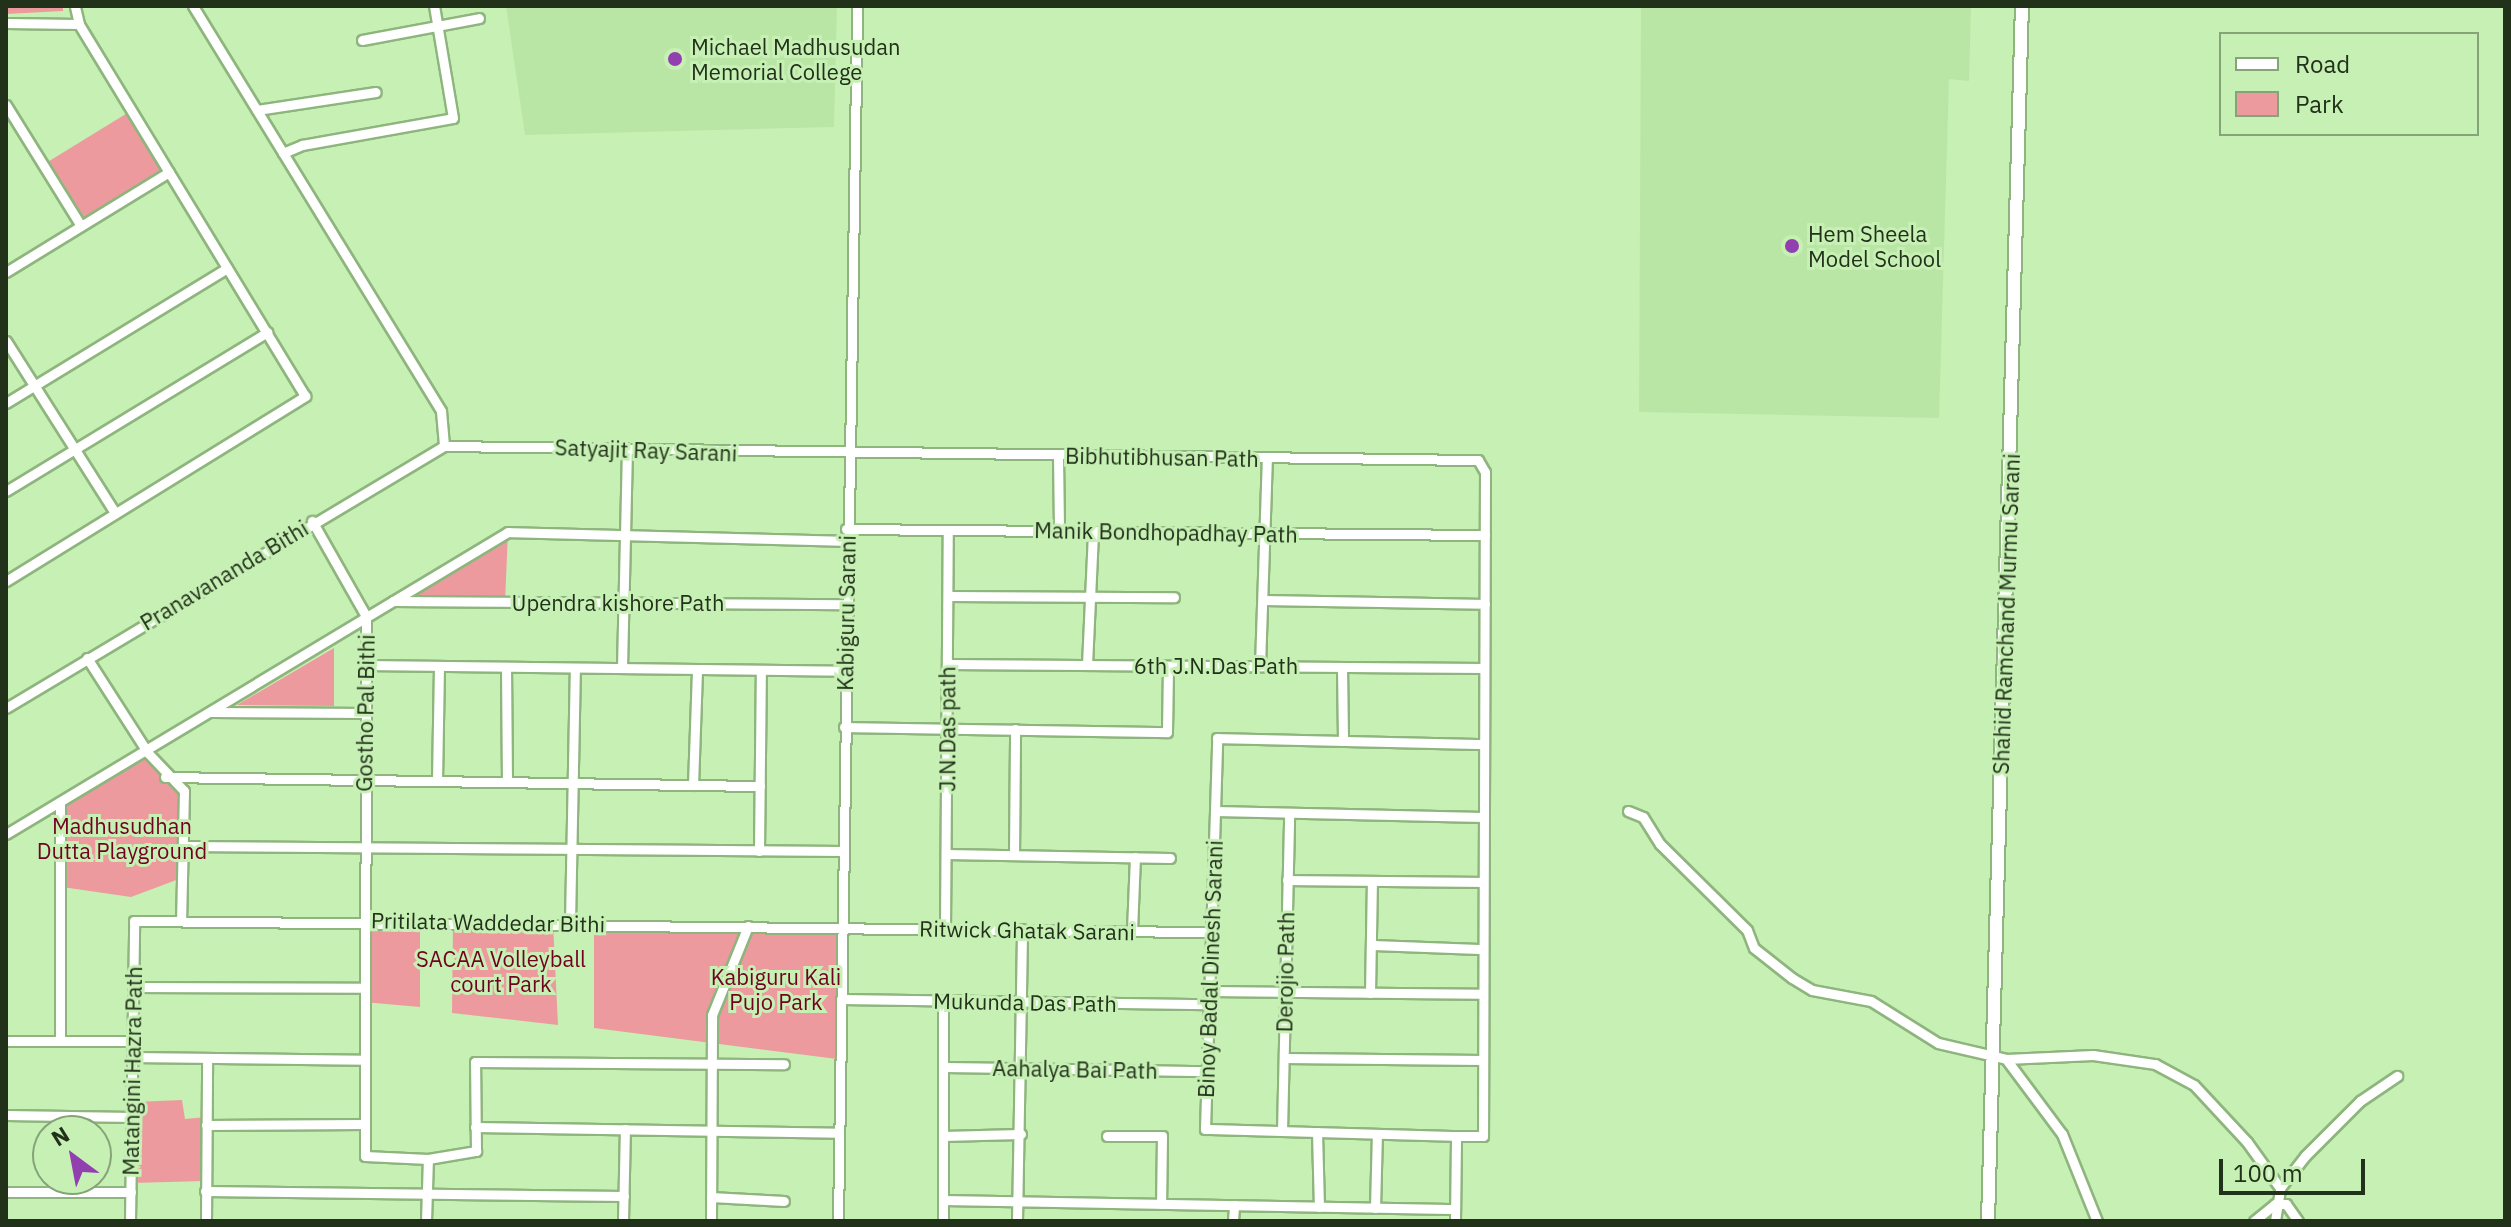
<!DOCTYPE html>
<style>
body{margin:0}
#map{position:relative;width:2511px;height:1227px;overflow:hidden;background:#c7f0b5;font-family:"IBM Plex Sans",sans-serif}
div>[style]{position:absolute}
.built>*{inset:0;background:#b9e6a5}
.green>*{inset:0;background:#ed9a9e}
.roads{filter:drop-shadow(2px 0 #8eb57d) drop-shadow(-2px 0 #8eb57d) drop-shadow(0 2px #8eb57d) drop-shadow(0 -2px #8eb57d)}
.street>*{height:9px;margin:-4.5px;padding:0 4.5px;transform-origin:4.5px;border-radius:4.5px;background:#fff}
.secondary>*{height:12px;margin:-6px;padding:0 6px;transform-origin:6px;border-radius:6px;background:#fff}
.dots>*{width:22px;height:22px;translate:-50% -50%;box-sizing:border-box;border:4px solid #c7f0b5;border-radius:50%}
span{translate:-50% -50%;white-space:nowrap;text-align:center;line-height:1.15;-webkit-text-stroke:6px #c7f0b5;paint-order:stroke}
.poi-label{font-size:22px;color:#22311a}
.left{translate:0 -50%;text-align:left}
.street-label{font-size:22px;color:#22311a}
.park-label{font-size:22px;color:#720020}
.frame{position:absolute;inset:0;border:8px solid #22311a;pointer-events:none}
.legend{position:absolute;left:2219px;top:32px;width:260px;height:104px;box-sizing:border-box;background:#c7f0b5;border:2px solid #85a477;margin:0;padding:10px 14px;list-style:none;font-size:24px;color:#22311a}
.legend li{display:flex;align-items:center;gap:16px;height:40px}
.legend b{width:40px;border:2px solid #85a477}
.north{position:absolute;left:32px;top:1115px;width:80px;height:80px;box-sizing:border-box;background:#c7f0b5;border:2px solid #85a477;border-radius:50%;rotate:328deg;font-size:22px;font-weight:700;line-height:32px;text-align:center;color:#22311a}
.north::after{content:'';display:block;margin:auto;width:28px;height:36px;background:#9240af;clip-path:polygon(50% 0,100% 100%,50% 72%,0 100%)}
.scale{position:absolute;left:2219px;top:1159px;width:146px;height:36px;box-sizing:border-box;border:4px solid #22311a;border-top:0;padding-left:10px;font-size:24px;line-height:28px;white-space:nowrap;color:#22311a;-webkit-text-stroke:6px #c7f0b5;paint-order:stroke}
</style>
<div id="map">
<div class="built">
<i style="clip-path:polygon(506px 6px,837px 6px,834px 127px,525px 135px)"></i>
<i style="clip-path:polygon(1641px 6px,1971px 6px,1969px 81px,1949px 79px,1939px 418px,1639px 412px)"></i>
</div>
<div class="green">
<i style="clip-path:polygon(6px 6px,63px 6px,63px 11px,6px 14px)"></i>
<i style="clip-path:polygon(129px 112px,169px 172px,81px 226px,46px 163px)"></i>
<i style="clip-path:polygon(508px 532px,505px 602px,401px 599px)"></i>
<i style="clip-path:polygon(334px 648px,334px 706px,237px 705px)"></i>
<i style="clip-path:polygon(148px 753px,184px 795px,179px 879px,131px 897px,62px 887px,62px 804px)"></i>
<i style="clip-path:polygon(364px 922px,420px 922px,420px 1007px,363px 1002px)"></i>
<i style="clip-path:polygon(453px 923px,553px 923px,558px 1025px,452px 1013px)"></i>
<i style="clip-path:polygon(594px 927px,842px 927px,837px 1059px,594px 1028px)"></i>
<i style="clip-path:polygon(182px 1100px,185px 1119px,206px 1117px,205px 1181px,131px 1183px,134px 1102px)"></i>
</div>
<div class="roads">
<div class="street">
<i style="left:193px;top:6px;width:475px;rotate:58.5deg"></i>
<i style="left:441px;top:411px;width:35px;rotate:85deg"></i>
<i style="left:6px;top:23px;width:73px;rotate:0.8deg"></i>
<i style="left:362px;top:40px;width:119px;rotate:-10.6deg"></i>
<i style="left:6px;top:105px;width:142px;rotate:58.2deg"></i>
<i style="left:257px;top:110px;width:120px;rotate:-8.6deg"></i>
<i style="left:283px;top:153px;width:21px;rotate:-23deg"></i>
<i style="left:302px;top:145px;width:153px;rotate:-10.1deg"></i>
<i style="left:453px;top:118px;width:114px;rotate:-99.6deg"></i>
<i style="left:6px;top:272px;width:191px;rotate:-31.5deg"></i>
<i style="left:6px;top:341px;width:204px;rotate:57.6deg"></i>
<i style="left:6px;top:403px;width:259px;rotate:-31.4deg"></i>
<i style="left:1058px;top:456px;width:75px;rotate:89.2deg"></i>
<i style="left:6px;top:491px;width:306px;rotate:-31.3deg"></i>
<i style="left:312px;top:521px;width:109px;rotate:60.4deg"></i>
<i style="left:366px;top:616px;width:540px;rotate:90.11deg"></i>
<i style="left:365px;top:1156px;width:63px;rotate:2.7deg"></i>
<i style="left:428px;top:1159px;width:49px;rotate:-9.5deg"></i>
<i style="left:476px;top:1151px;width:89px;rotate:-90.6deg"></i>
<i style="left:475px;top:1062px;width:309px;rotate:0.4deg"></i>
<i style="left:846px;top:529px;width:639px;rotate:0.54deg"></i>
<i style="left:6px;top:581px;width:352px;rotate:-31.7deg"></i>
<i style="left:305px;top:396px;width:435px;rotate:-121.3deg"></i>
<i style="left:79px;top:24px;width:18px;rotate:-103deg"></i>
<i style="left:948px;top:596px;width:226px;rotate:0.3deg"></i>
<i style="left:1263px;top:600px;width:222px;rotate:1deg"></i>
<i style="left:393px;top:601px;width:453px;rotate:0.4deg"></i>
<i style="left:87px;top:658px;width:113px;rotate:57.3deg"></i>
<i style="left:148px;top:753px;width:52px;rotate:46.5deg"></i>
<i style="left:184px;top:791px;width:129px;rotate:91.3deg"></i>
<i style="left:947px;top:664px;width:537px;rotate:0.43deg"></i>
<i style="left:365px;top:665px;width:480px;rotate:0.7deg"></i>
<i style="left:1087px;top:665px;width:134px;rotate:-87.4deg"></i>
<i style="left:1260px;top:666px;width:208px;rotate:-88.1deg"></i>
<i style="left:506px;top:667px;width:115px;rotate:89.5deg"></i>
<i style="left:1342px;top:667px;width:74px;rotate:89.2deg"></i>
<i style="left:622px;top:668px;width:218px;rotate:-88.7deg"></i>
<i style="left:6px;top:708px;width:510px;rotate:-30.89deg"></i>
<i style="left:444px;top:446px;width:1034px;rotate:0.78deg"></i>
<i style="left:1478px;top:460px;width:14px;rotate:60deg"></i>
<i style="left:1485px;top:472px;width:664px;rotate:90.17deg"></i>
<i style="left:1483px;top:1136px;width:27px;rotate:180deg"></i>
<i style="left:212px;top:712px;width:153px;rotate:0.4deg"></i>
<i style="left:844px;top:727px;width:323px;rotate:0.9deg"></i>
<i style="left:1167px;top:732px;width:66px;rotate:-89.1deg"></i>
<i style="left:165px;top:777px;width:595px;rotate:0.87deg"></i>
<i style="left:437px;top:781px;width:115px;rotate:-89deg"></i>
<i style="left:693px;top:785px;width:116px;rotate:-88deg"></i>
<i style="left:1215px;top:811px;width:268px;rotate:1.3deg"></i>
<i style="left:1628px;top:811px;width:16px;rotate:22deg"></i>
<i style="left:1643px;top:817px;width:32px;rotate:58deg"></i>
<i style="left:1660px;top:844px;width:122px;rotate:44.7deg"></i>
<i style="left:1747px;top:930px;width:19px;rotate:69deg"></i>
<i style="left:1754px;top:948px;width:48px;rotate:38.3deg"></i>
<i style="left:1792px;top:978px;width:23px;rotate:31deg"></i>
<i style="left:1812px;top:990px;width:60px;rotate:10.6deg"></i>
<i style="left:1871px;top:1001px;width:79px;rotate:32.1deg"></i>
<i style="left:1938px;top:1043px;width:70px;rotate:13.2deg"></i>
<i style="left:2006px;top:1059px;width:94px;rotate:53.3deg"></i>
<i style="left:2062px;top:1134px;width:94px;rotate:68.1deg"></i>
<i style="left:6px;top:834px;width:586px;rotate:-31.03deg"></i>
<i style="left:508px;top:532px;width:338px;rotate:1.5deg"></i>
<i style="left:183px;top:846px;width:660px;rotate:0.43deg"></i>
<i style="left:759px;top:851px;width:181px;rotate:-89.4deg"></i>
<i style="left:946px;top:854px;width:224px;rotate:1deg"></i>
<i style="left:1014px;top:855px;width:126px;rotate:-89.5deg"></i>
<i style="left:1287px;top:880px;width:195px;rotate:0.6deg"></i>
<i style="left:570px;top:923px;width:255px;rotate:-88.9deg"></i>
<i style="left:945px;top:929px;width:399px;rotate:-89.6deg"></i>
<i style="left:1132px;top:931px;width:74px;rotate:-87.7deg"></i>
<i style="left:1371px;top:945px;width:110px;rotate:2.1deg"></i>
<i style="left:133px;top:987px;width:230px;rotate:0.2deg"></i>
<i style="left:1209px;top:991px;width:272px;rotate:0.6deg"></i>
<i style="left:1370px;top:993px;width:112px;rotate:-89deg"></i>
<i style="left:841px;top:999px;width:368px;rotate:0.8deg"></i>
<i style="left:6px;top:1041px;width:127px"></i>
<i style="left:60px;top:1041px;width:239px;rotate:-90deg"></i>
<i style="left:132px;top:1057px;width:232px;rotate:0.7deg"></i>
<i style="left:1284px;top:1058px;width:198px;rotate:0.6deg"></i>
<i style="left:2006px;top:1059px;width:87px;rotate:-2.6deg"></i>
<i style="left:2093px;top:1055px;width:63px;rotate:8.3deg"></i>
<i style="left:2155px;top:1064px;width:44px;rotate:28.3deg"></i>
<i style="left:2194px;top:1085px;width:78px;rotate:47.1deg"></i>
<i style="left:2247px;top:1142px;width:57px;rotate:54.3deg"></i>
<i style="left:943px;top:1067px;width:264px;rotate:0.9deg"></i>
<i style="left:6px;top:1115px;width:126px;rotate:0.9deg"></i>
<i style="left:206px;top:1125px;width:158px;rotate:-0.4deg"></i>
<i style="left:475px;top:1127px;width:364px;rotate:0.9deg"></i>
<i style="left:1282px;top:1131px;width:318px;rotate:-88.7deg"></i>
<i style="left:1317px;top:1132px;width:75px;rotate:88.5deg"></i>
<i style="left:943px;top:1136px;width:78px;rotate:-1.5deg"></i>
<i style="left:1107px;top:1136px;width:55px"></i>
<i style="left:1162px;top:1136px;width:68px;rotate:90.8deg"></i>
<i style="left:205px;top:1191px;width:419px;rotate:0.7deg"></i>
<i style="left:6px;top:1192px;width:125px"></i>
<i style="left:711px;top:1197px;width:73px;rotate:3.1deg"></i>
<i style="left:943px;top:1200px;width:512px;rotate:1.01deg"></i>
<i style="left:1375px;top:1208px;width:74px;rotate:-88.5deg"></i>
<i style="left:130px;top:1221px;width:300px;rotate:-89.2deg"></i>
<i style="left:134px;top:921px;width:1077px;rotate:0.59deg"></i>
<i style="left:206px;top:1221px;width:163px;rotate:-89.6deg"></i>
<i style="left:426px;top:1221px;width:62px;rotate:-88.2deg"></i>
<i style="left:623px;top:1221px;width:92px;rotate:-88.8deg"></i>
<i style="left:711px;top:1221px;width:206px;rotate:-89.7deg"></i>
<i style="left:712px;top:1015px;width:96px;rotate:-68deg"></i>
<i style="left:838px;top:1221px;width:1215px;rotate:-89.1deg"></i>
<i style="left:943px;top:1221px;width:220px;rotate:-90deg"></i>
<i style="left:1017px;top:1221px;width:292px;rotate:-89deg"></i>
<i style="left:1233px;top:1221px;width:16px;rotate:-86deg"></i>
<i style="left:1455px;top:1221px;width:85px;rotate:-89.3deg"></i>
<i style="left:1456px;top:1136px;width:251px;rotate:-178.4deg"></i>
<i style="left:1205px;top:1129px;width:391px;rotate:-88.2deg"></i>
<i style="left:1217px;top:738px;width:267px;rotate:1.3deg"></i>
<i style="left:2254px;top:1221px;width:27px;rotate:-39deg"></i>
<i style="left:2275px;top:1204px;width:11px"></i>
<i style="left:2286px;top:1204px;width:21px;rotate:55deg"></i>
<i style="left:2275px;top:1221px;width:33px;rotate:-81deg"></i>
<i style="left:2280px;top:1188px;width:41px;rotate:-52deg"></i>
<i style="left:2305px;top:1156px;width:78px;rotate:-45deg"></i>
<i style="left:2360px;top:1101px;width:45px;rotate:-34deg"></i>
</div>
<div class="secondary">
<i style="left:1988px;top:1221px;width:1215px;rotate:-88.4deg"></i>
</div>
</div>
<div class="dots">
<i style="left:675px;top:59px;background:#9240af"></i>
<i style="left:1792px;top:246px;background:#9240af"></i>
</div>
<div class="poi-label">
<span class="left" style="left:691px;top:59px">Michael Madhusudan<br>Memorial College</span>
<span class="left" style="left:1808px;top:246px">Hem Sheela<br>Model School</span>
</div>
<div class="street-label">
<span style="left:646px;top:450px;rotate:2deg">Satyajit Ray Sarani</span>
<span style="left:1162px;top:457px;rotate:1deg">Bibhutibhusan Path</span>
<span style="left:1166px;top:532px;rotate:1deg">Manik Bondhopadhay Path</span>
<span style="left:224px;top:575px;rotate:-31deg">Pranavananda Bithi</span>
<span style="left:618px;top:603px">Upendra kishore Path</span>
<span style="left:846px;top:613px;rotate:-89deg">Kabiguru Sarani</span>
<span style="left:2006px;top:614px;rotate:-88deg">Shahid Ramchand Murmu Sarani</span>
<span style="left:1216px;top:666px">6th J.N.Das Path</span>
<span style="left:365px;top:713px;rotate:-89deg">Gostho Pal Bithi</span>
<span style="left:947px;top:729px;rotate:-90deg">J.N.Das path</span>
<span style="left:488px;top:922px;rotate:1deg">Pritilata Waddedar Bithi</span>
<span style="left:1027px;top:930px;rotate:1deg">Ritwick Ghatak Sarani</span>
<span style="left:1210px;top:969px;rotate:-88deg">Binoy Badal Dinesh Sarani</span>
<span style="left:1285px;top:972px;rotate:-89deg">Derojio Path</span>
<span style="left:1025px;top:1002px;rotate:1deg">Mukunda Das Path</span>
<span style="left:1075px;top:1069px;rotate:1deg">Aahalya Bai Path</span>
<span style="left:132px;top:1071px;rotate:-89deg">Matangini Hazra Path</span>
</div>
<div class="park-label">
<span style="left:122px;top:838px">Madhusudhan<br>Dutta Playground</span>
<span style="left:501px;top:971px">SACAA Volleyball<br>court Park</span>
<span style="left:776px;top:989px">Kabiguru Kali<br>Pujo Park</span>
</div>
<div class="frame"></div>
<ul class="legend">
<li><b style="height:10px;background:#fff"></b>Road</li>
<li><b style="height:22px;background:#ed9a9e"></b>Park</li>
</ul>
<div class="north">N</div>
<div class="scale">100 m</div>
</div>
